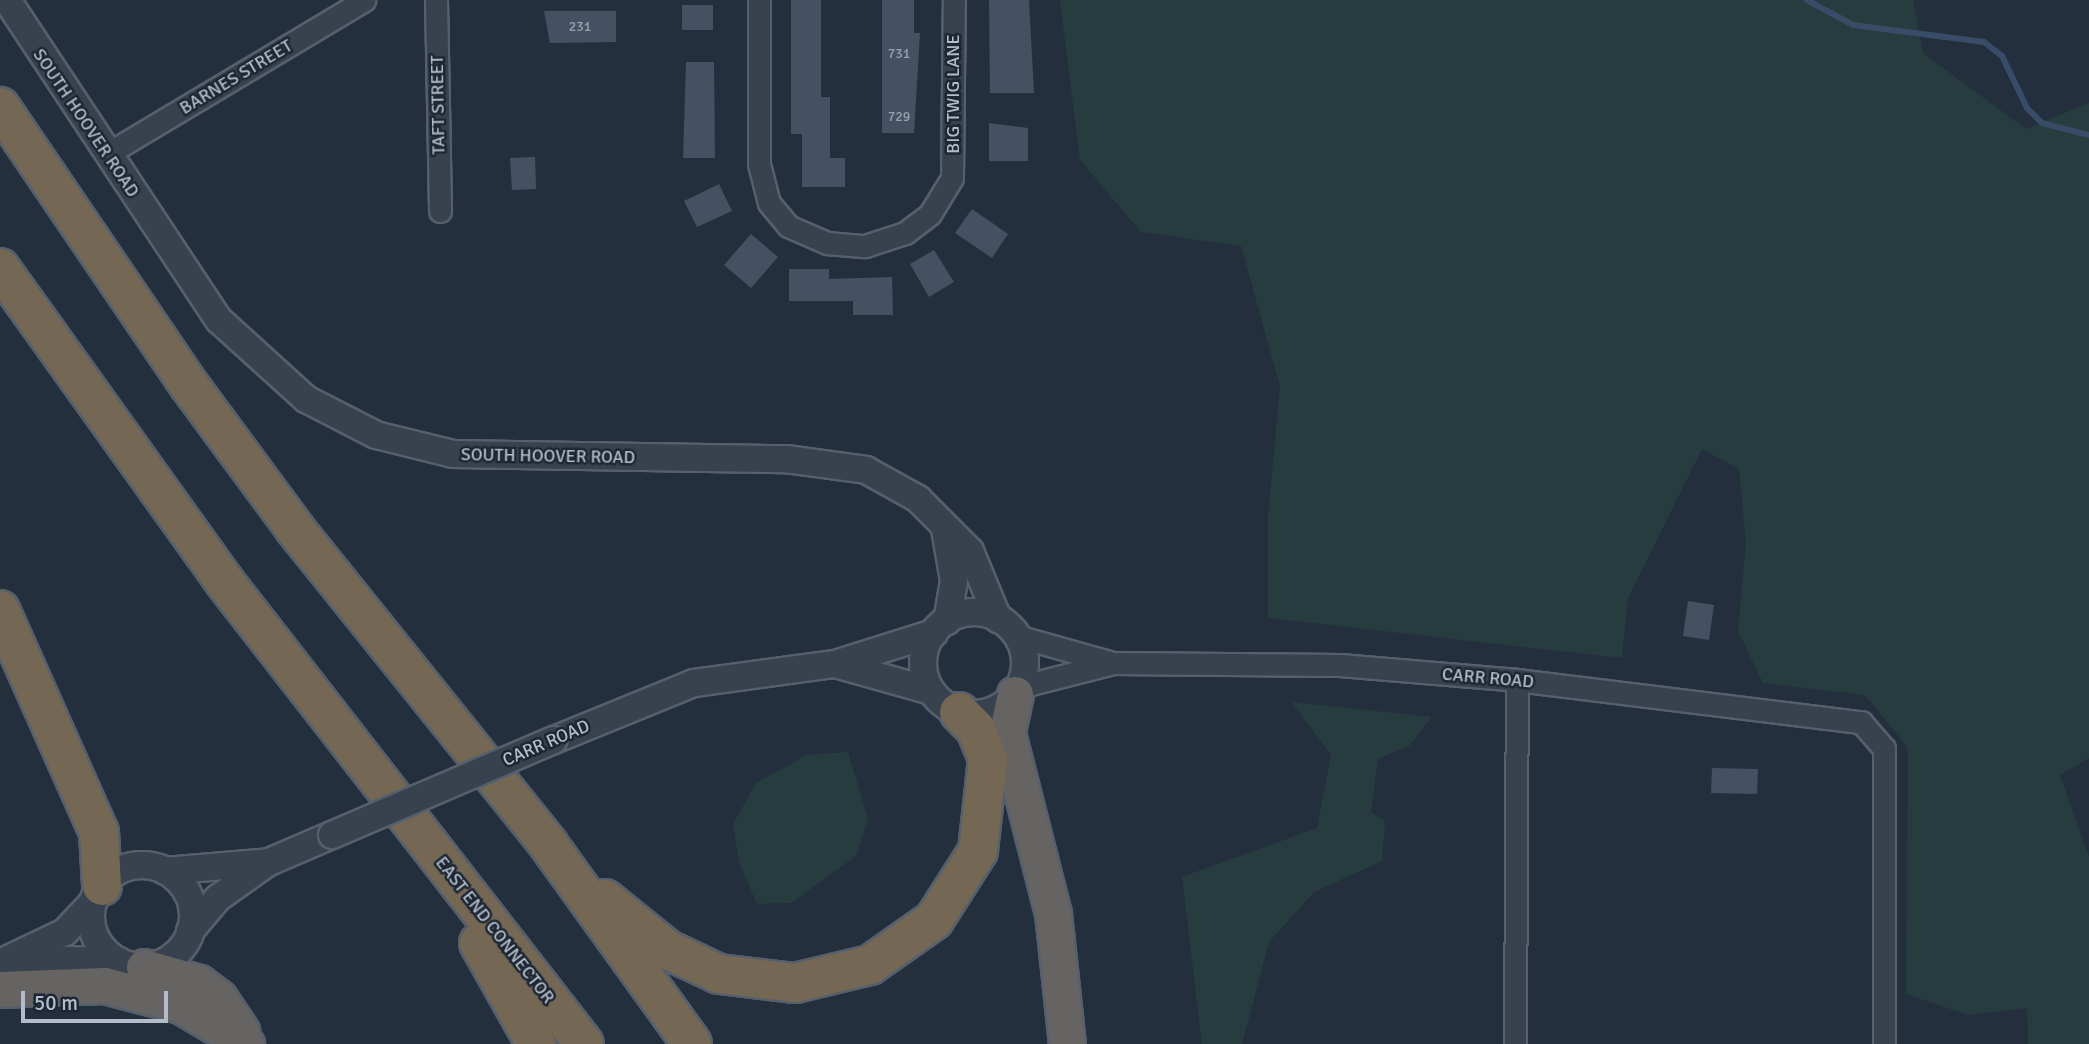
<!DOCTYPE html>
<style>
body{margin:0}
#map{position:relative;width:2089px;height:1044px;overflow:hidden;background:#242f3e;font-family:Signika,sans-serif}
div>[style]{position:absolute}
.green>*{inset:0;background:#263c3f}
.stream>*{height:6px;margin:-3px;padding:0 3px;transform-origin:3px;border-radius:3px;background:#394c67}
.building>*{inset:0;background:#455162}
.roads{filter:drop-shadow(2px 0 #565f6c) drop-shadow(-2px 0 #565f6c) drop-shadow(0 2px #565f6c) drop-shadow(0 -2px #565f6c)}
.minor>*{height:21px;margin:-10.5px;padding:0 10.5px;transform-origin:10.5px;border-radius:10.5px;background:#38414e}
.tertiary>*{height:26px;margin:-13px;padding:0 13px;transform-origin:13px;border-radius:13px;background:#38414e}
.tertiary>.ring{margin:-13px;padding:0;box-sizing:content-box;background:none;border:26px solid #38414e;border-radius:50%}
.trunk>*{height:35px;margin:-17.5px;padding:0 17.5px;transform-origin:17.5px;border-radius:17.5px;background:#656462}
.motorway>*{height:38px;margin:-19px;padding:0 19px;transform-origin:19px;border-radius:19px;background:#746855}
.bridges{filter:drop-shadow(2px 0 #565f6c) drop-shadow(-2px 0 #565f6c) drop-shadow(0 2px #565f6c) drop-shadow(0 -2px #565f6c)}
.tertiary-bridge>*{height:26px;margin:-13px;padding:0 13px;transform-origin:13px;border-radius:13px;background:#38414e}
span{translate:-50% -50%;white-space:nowrap;text-align:center;line-height:1.15;-webkit-text-stroke:5px #1d2633;paint-order:stroke}
.number-label{font-size:14px;color:#98a1af}
.number-label span{-webkit-text-stroke-width:0}
.street-label{font-size:18px;color:#b4bcc9}
.scale{position:absolute;left:21px;top:991px;width:147px;height:32px;box-sizing:border-box;border:4px solid #b4bcc9;border-top:0;padding-left:9px;font-size:21px;line-height:24px;white-space:nowrap;color:#b4bcc9;-webkit-text-stroke:5px #1d2633;paint-order:stroke}
</style>
<div id="map">
<div class="green">
<i style="clip-path:polygon(1060px 0,1913px 0,1923px 53px,2026px 129px,2089px 103px,2089px 758px,2060px 775px,2089px 857px,2089px 1044px,2028px 1044px,2027px 1008px,1968px 1015px,1906px 994px,1908px 748px,1865px 695px,1763px 683px,1738px 631px,1746px 542px,1739px 469px,1702px 449px,1628px 598px,1622px 658px,1268px 618px,1268px 518px,1280px 386px,1241px 246px,1141px 232px,1080px 160px)"></i>
<i style="clip-path:polygon(1292px 702px,1432px 717px,1409px 746px,1378px 759px,1371px 812px,1385px 821px,1382px 861px,1314px 892px,1269px 942px,1242px 1044px,1202px 1044px,1182px 877px,1317px 828px,1331px 755px)"></i>
<i style="clip-path:polygon(848px 752px,868px 819px,856px 856px,791px 903px,757px 904px,739px 862px,733px 824px,756px 783px,807px 755px)"></i>
</div>
<div class="stream">
<i style="left:1807px;top:0;width:52px;rotate:28.5deg"></i>
<i style="left:1853px;top:25px;width:132px;rotate:7.4deg"></i>
<i style="left:1984px;top:42px;width:23px;rotate:38deg"></i>
<i style="left:2002px;top:56px;width:58px;rotate:64.3deg"></i>
<i style="left:2027px;top:108px;width:21px;rotate:45deg"></i>
<i style="left:2042px;top:123px;width:49px;rotate:14.3deg"></i>
</div>
<div class="building">
<i style="clip-path:polygon(791px 0,821px 0,821px 97px,830px 97px,830px 158px,845px 158px,845px 187px,802px 187px,802px 134px,791px 134px)"></i>
<i style="clip-path:polygon(882px 0,914px 0,914px 33px,920px 33px,914px 133px,882px 133px)"></i>
<i style="clip-path:polygon(989px 0,1029px 0,1034px 93px,990px 93px)"></i>
<i style="clip-path:polygon(682px 5px,713px 5px,713px 30px,682px 30px)"></i>
<i style="clip-path:polygon(544px 11px,616px 11px,616px 42px,550px 43px)"></i>
<i style="clip-path:polygon(686px 62px,714px 62px,715px 158px,683px 158px)"></i>
<i style="clip-path:polygon(989px 123px,1028px 128px,1028px 161px,989px 161px)"></i>
<i style="clip-path:polygon(535px 157px,536px 189px,512px 190px,510px 158px)"></i>
<i style="clip-path:polygon(719px 184px,732px 211px,697px 227px,684px 201px)"></i>
<i style="clip-path:polygon(972px 209px,1008px 234px,992px 258px,955px 233px)"></i>
<i style="clip-path:polygon(751px 234px,778px 257px,751px 288px,724px 265px)"></i>
<i style="clip-path:polygon(934px 250px,954px 282px,929px 297px,910px 264px)"></i>
<i style="clip-path:polygon(789px 269px,829px 269px,829px 279px,892px 277px,893px 315px,853px 315px,853px 301px,789px 301px)"></i>
<i style="clip-path:polygon(1688px 601px,1714px 605px,1709px 640px,1683px 636px)"></i>
<i style="clip-path:polygon(1712px 768px,1758px 769px,1757px 794px,1711px 793px)"></i>
</div>
<div class="roads">
<div class="minor">
<i style="left:436px;top:0;width:211px;rotate:88.9deg"></i>
<i style="left:759px;top:0;width:164px;rotate:90deg"></i>
<i style="left:759px;top:164px;width:40px;rotate:75.6deg"></i>
<i style="left:769px;top:203px;width:30px;rotate:50deg"></i>
<i style="left:788px;top:226px;width:43px;rotate:23.6deg"></i>
<i style="left:827px;top:243px;width:38px;rotate:5deg"></i>
<i style="left:865px;top:246px;width:42px;rotate:-18deg"></i>
<i style="left:905px;top:233px;width:31px;rotate:-37deg"></i>
<i style="left:930px;top:214px;width:42px;rotate:-58.6deg"></i>
<i style="left:952px;top:178px;width:178px;rotate:-89.4deg"></i>
<i style="left:107px;top:154px;width:300px;rotate:-30.9deg"></i>
<i style="left:1017px;top:636px;width:100px;rotate:15.7deg"></i>
<i style="left:1113px;top:663px;width:227px;rotate:0.5deg"></i>
<i style="left:1340px;top:665px;width:178px;rotate:4.8deg"></i>
<i style="left:1517px;top:680px;width:347px;rotate:7deg"></i>
<i style="left:1861px;top:722px;width:35px;rotate:49deg"></i>
<i style="left:1884px;top:748px;width:296px;rotate:90deg"></i>
<i style="left:1019px;top:687px;width:97px;rotate:-14.3deg"></i>
<i style="left:1515px;top:1044px;width:364px;rotate:-89.7deg"></i>
</div>
<div class="tertiary">
<i style="left:7px;top:0;width:384px;rotate:56.5deg"></i>
<i style="left:219px;top:320px;width:118px;rotate:42.2deg"></i>
<i style="left:306px;top:399px;width:79px;rotate:27.2deg"></i>
<i style="left:376px;top:435px;width:79px;rotate:13.9deg"></i>
<i style="left:453px;top:454px;width:333px;rotate:0.9deg"></i>
<i style="left:786px;top:459px;width:81px;rotate:7.8deg"></i>
<i style="left:866px;top:470px;width:60px;rotate:29.1deg"></i>
<i style="left:918px;top:499px;width:74px;rotate:45deg"></i>
<i style="left:970px;top:551px;width:74px;rotate:67.6deg"></i>
<i style="left:945px;top:529px;width:53px;rotate:80.2deg"></i>
<i style="left:954px;top:581px;width:41px;rotate:99.9deg"></i>
<i class="ring" style="left:923px;top:612px;width:76px;height:76px"></i>
<i style="left:835px;top:664px;width:100px;rotate:15.7deg"></i>
<i style="left:554px;top:740px;width:151px;rotate:-22.2deg"></i>
<i style="left:694px;top:683px;width:142px;rotate:-7.7deg"></i>
<i style="left:835px;top:664px;width:104px;rotate:-17.4deg"></i>
<i class="ring" style="left:91px;top:865px;width:76px;height:76px"></i>
<i style="left:165px;top:871px;width:104px;rotate:-4.9deg"></i>
<i style="left:269px;top:862px;width:69px;rotate:-23.2deg"></i>
<i style="left:190px;top:931px;width:43px;rotate:-49.7deg"></i>
<i style="left:218px;top:898px;width:60px;rotate:-35.5deg"></i>
<i style="left:0;top:963px;width:72px;rotate:-25.5deg"></i>
<i style="left:65px;top:932px;width:42px;rotate:-46.9deg"></i>
<i style="left:8px;top:984px;width:64px;rotate:-22.1deg"></i>
<i style="left:67px;top:960px;width:52px;rotate:1.1deg"></i>
</div>
<div class="trunk">
<i style="left:1015px;top:694px;width:40px;rotate:102deg"></i>
<i style="left:1007px;top:733px;width:186px;rotate:75.7deg"></i>
<i style="left:1053px;top:913px;width:132px;rotate:83.9deg"></i>
<i style="left:144px;top:967px;width:57px;rotate:16.2deg"></i>
<i style="left:199px;top:983px;width:25px;rotate:37deg"></i>
<i style="left:219px;top:998px;width:40px;rotate:56deg"></i>
<i style="left:0;top:989px;width:104px;rotate:-2.2deg"></i>
<i style="left:104px;top:985px;width:79px;rotate:14.7deg"></i>
<i style="left:180px;top:1005px;width:77px;rotate:30.6deg"></i>
</div>
<div class="motorway">
<i style="left:0;top:107px;width:336px;rotate:55.8deg"></i>
<i style="left:189px;top:385px;width:179px;rotate:53.6deg"></i>
<i style="left:295px;top:529px;width:404px;rotate:51.2deg"></i>
<i style="left:548px;top:844px;width:246px;rotate:54.2deg"></i>
<i style="left:0;top:268px;width:385px;rotate:54.4deg"></i>
<i style="left:224px;top:581px;width:586px;rotate:52.13deg"></i>
<i style="left:0;top:610px;width:243px;rotate:66deg"></i>
<i style="left:99px;top:832px;width:54px;rotate:86.8deg"></i>
<i style="left:605px;top:899px;width:81px;rotate:39deg"></i>
<i style="left:668px;top:950px;width:56px;rotate:25.2deg"></i>
<i style="left:719px;top:974px;width:77px;rotate:6.8deg"></i>
<i style="left:795px;top:983px;width:77px;rotate:-13.5deg"></i>
<i style="left:870px;top:965px;width:78px;rotate:-35.1deg"></i>
<i style="left:934px;top:920px;width:82px;rotate:-57.5deg"></i>
<i style="left:978px;top:851px;width:93px;rotate:-83.8deg"></i>
<i style="left:988px;top:759px;width:32px;rotate:-112deg"></i>
<i style="left:976px;top:729px;width:24px;rotate:-135deg"></i>
<i style="left:479px;top:943px;width:116px;rotate:60.6deg"></i>
</div>
</div>
<div class="bridges">
<div class="tertiary-bridge">
<i style="left:332px;top:835px;width:241px;rotate:-23.2deg"></i>
</div>
</div>
<div class="number-label">
<span style="left:580px;top:27px">231</span>
<span style="left:899px;top:54px">731</span>
<span style="left:899px;top:117px">729</span>
</div>
<div class="street-label">
<span style="left:236px;top:77px;rotate:-31deg">BARNES STREET</span>
<span style="left:953px;top:94px;rotate:-90deg">BIG TWIG LANE</span>
<span style="left:438px;top:105px;rotate:-91deg">TAFT STREET</span>
<span style="left:86px;top:123px;rotate:56deg">SOUTH HOOVER ROAD</span>
<span style="left:548px;top:456px;rotate:1deg">SOUTH HOOVER ROAD</span>
<span style="left:1488px;top:678px;rotate:5deg">CARR ROAD</span>
<span style="left:546px;top:743px;rotate:-23deg">CARR ROAD</span>
<span style="left:495px;top:930px;rotate:52deg">EAST END CONNECTOR</span>
</div>
<div class="scale">50 m</div>
</div>
